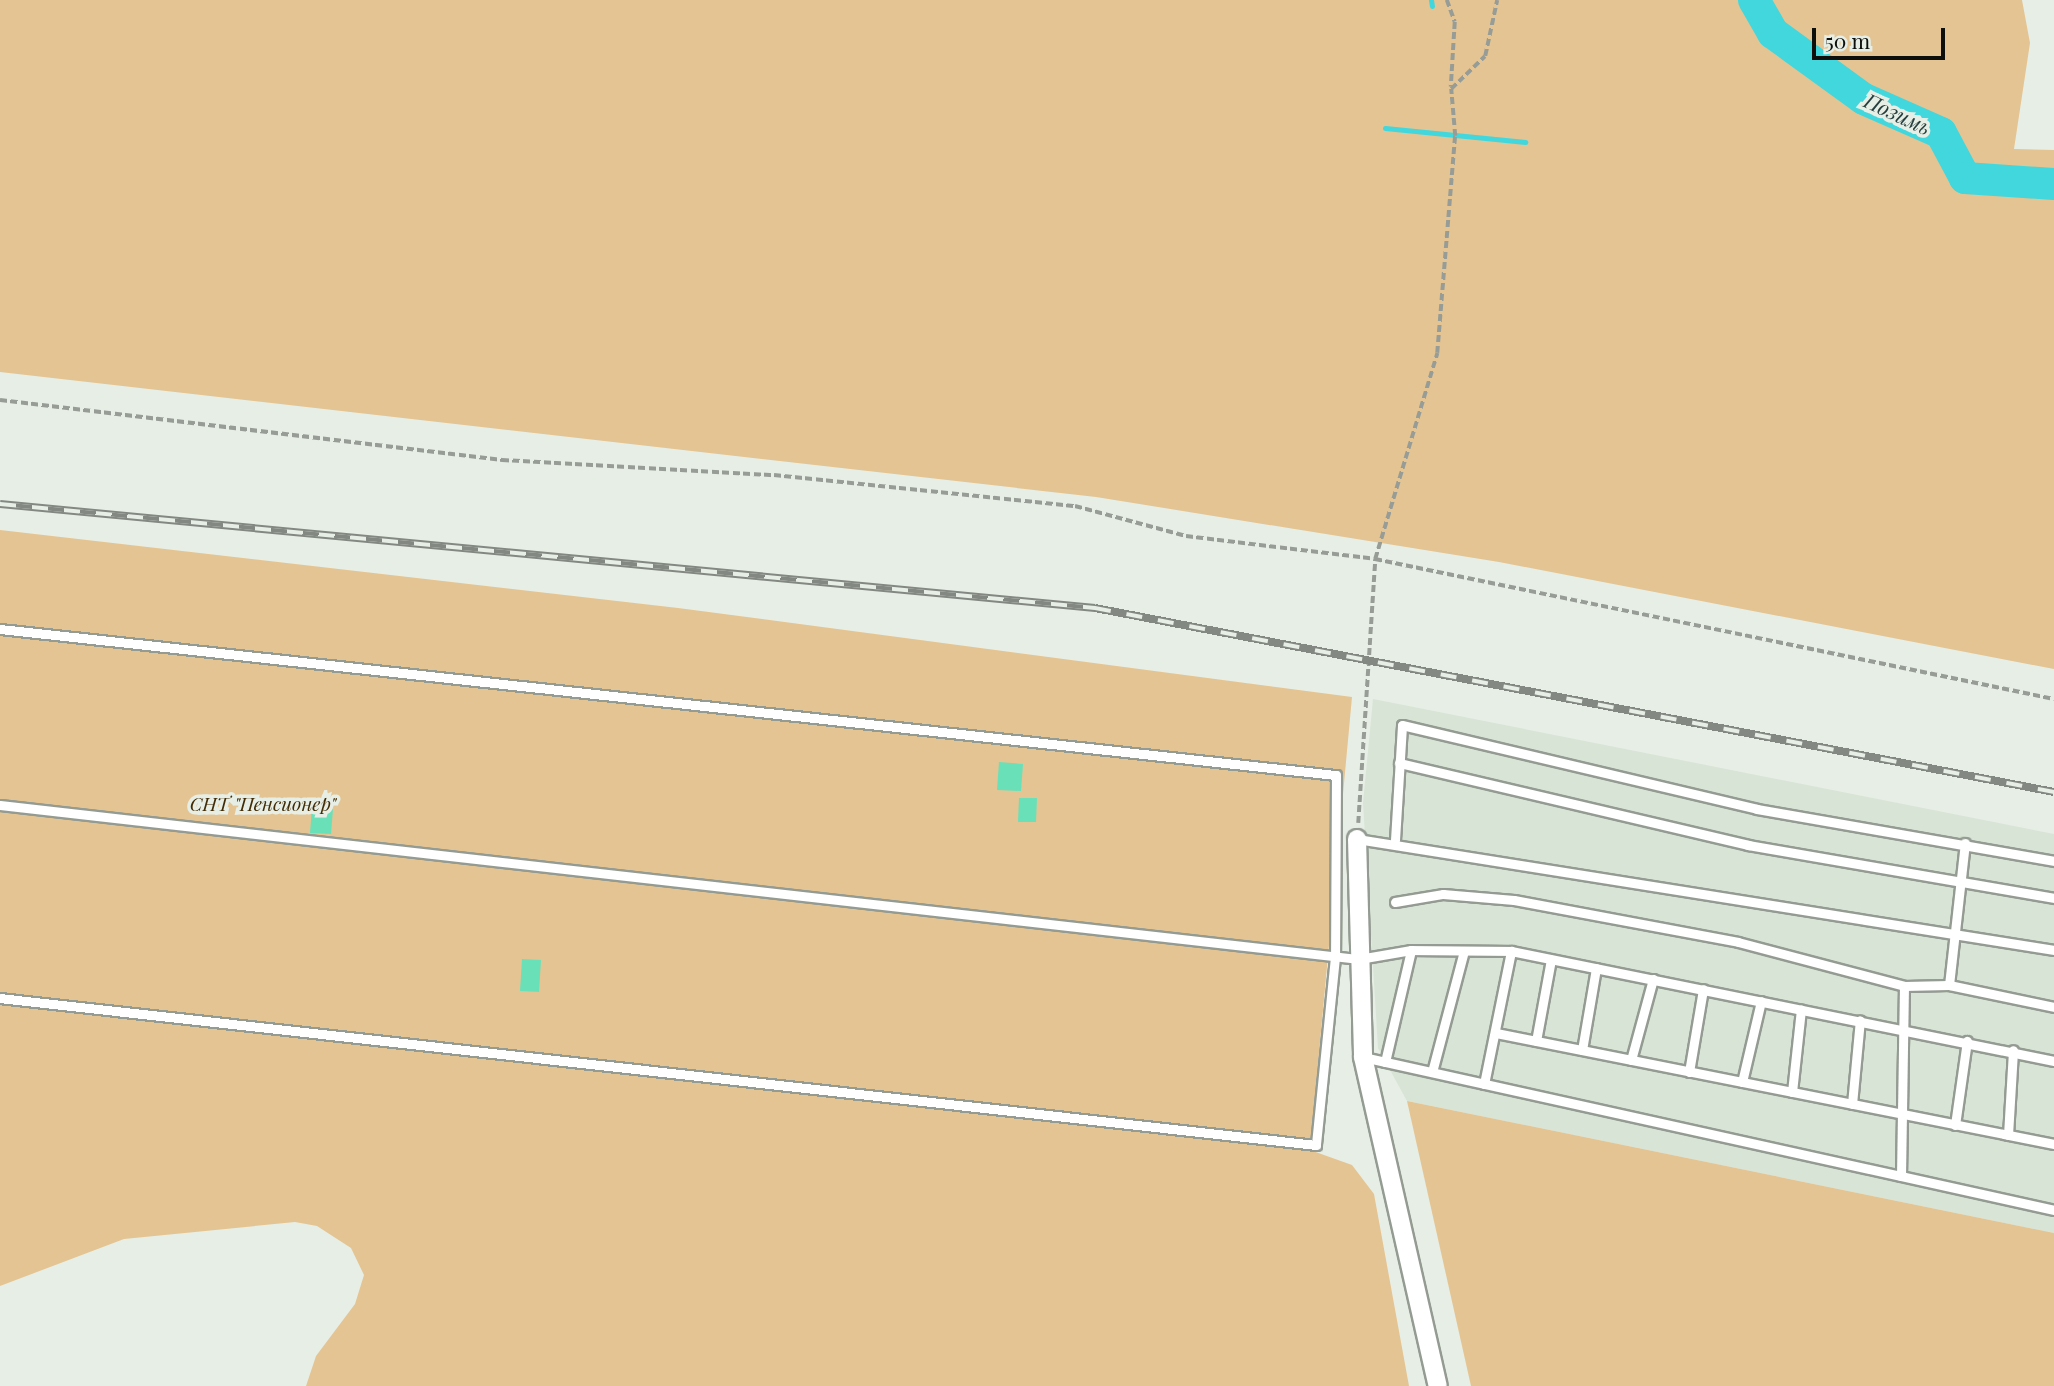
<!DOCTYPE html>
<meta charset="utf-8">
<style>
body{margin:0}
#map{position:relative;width:2054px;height:1386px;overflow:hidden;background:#e7eee5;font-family:"Playfair Display",serif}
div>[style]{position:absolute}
.built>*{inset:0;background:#d8e4d5}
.green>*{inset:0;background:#e4c492}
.stream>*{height:5px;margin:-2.5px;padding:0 2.5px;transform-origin:2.5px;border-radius:2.5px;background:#41d7dd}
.river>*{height:32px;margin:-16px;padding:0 16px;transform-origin:16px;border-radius:16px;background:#41d7dd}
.building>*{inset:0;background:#6ae0b9}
.path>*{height:3.5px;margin-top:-1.75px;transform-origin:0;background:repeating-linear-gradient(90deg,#979d96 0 7px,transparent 0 10.5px)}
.roads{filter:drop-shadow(2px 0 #949b92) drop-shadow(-2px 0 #949b92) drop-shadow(0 2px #949b92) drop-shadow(0 -2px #949b92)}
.lane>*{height:9px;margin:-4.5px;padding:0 4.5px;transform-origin:4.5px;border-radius:4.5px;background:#fff}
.street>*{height:18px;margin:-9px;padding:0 9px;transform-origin:9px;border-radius:9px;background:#fff}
.rail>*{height:8px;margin-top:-4px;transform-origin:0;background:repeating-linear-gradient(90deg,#e7eee5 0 16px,#838882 0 32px);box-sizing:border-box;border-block:2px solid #838882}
span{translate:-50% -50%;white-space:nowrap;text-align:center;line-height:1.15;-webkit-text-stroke:7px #e7eee5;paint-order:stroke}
.park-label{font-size:19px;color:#422c05;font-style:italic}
.water-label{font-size:21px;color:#263f3f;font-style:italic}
.scale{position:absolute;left:1812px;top:28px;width:133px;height:32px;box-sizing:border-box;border:4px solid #0d0f0c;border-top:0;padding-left:9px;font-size:21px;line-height:24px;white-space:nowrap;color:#0d0f0c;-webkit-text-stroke:5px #e7eee5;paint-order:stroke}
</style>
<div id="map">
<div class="built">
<i style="clip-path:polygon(1373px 699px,2054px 834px,2054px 1233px,1407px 1101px,1378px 1048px,1363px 803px)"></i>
</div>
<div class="green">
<i style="clip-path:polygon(0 0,2022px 0,2030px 43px,2014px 149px,2054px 150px,2054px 669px,1499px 562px,1096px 497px,0 372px)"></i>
<i style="clip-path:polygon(0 530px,678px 608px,1352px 697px,1310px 1150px,1352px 1165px,1374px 1194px,1409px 1386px,306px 1386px,316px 1356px,355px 1304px,364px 1275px,351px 1248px,317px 1226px,295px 1222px,124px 1239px,0 1286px)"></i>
<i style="clip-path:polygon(1407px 1101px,2054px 1233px,2054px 1386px,1471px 1386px)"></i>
</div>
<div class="stream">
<i style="left:1431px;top:0;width:6px;rotate:81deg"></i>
<i style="left:1385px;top:128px;width:141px;rotate:5.7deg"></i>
</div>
<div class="river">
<i style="left:1754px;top:0;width:38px;rotate:60deg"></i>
<i style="left:1773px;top:33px;width:112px;rotate:36deg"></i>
<i style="left:1864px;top:99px;width:84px;rotate:23.8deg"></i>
<i style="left:1941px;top:133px;width:51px;rotate:61.9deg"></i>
<i style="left:1965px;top:178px;width:89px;rotate:3.9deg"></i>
</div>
<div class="building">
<i style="clip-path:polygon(999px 762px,1023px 764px,1021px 791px,997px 790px)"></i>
<i style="clip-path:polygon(1019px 798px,1037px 798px,1036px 822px,1018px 822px)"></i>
<i style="clip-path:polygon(312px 807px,333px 809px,331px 834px,310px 833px)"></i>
<i style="clip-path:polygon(522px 959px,541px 960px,539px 992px,520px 991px)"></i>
</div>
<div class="path">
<i style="left:1447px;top:0;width:23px;rotate:70deg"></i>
<i style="left:1455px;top:22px;width:65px;rotate:93.5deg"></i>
<i style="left:0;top:400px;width:506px;rotate:6.82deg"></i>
<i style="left:502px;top:460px;width:272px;rotate:3.2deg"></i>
<i style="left:774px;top:475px;width:303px;rotate:5.9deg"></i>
<i style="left:1075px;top:506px;width:115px;rotate:15.1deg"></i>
<i style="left:1186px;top:536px;width:190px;rotate:6.9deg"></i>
<i style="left:1375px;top:559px;width:693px;rotate:11.65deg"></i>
<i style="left:1358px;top:823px;width:265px;rotate:-86.3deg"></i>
<i style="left:1375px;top:559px;width:215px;rotate:-73.2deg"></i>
<i style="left:1437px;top:353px;width:218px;rotate:-85.3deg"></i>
<i style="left:1455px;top:136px;width:47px;rotate:-94.9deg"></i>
<i style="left:1451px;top:89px;width:47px;rotate:-44.1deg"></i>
<i style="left:1485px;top:56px;width:57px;rotate:-77.9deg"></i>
</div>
<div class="roads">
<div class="lane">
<i style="left:0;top:629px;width:1344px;rotate:6.24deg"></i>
<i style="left:1336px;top:775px;width:182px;rotate:90.3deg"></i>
<i style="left:1335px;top:957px;width:189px;rotate:95.8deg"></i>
<i style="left:1316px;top:1145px;width:1324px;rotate:-173.63deg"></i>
<i style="left:1399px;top:763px;width:359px;rotate:13.2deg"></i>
<i style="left:1748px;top:845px;width:311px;rotate:9.8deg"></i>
<i style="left:0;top:805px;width:1368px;rotate:6.47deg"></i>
<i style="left:1359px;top:959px;width:53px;rotate:-9.8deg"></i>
<i style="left:1411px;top:950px;width:100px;rotate:0.6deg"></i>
<i style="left:1511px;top:951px;width:554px;rotate:11.45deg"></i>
<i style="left:1357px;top:839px;width:706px;rotate:9.05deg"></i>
<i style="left:1395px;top:840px;width:115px;rotate:-86.5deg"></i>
<i style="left:1402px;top:725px;width:365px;rotate:13.3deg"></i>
<i style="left:1757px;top:809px;width:302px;rotate:9.9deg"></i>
<i style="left:1395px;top:902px;width:49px;rotate:-9.5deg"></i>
<i style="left:1443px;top:894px;width:71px;rotate:4.8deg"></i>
<i style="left:1514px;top:900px;width:228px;rotate:10.6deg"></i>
<i style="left:1738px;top:942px;width:172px;rotate:14.8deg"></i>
<i style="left:1904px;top:986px;width:45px;rotate:-1.3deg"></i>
<i style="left:1949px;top:985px;width:107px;rotate:11.8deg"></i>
<i style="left:1949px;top:985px;width:143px;rotate:-83.6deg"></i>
<i style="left:1496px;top:1033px;width:569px;rotate:11.25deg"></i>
<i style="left:1536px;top:1041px;width:83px;rotate:-79.6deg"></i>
<i style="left:1582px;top:1050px;width:83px;rotate:-80.3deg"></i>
<i style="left:1363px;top:1057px;width:708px;rotate:12.48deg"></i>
<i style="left:1631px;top:1060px;width:84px;rotate:-74.8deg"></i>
<i style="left:1385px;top:1062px;width:115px;rotate:-76.9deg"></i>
<i style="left:1432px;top:1072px;width:125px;rotate:-75.2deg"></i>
<i style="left:1689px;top:1072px;width:84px;rotate:-80.4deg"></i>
<i style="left:1742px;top:1082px;width:83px;rotate:-76.8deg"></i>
<i style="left:1484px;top:1084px;width:136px;rotate:-78.5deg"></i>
<i style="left:1792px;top:1092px;width:83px;rotate:-83.8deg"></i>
<i style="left:1852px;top:1104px;width:84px;rotate:-84.6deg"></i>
<i style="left:1955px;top:1125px;width:85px;rotate:-81.9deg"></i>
<i style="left:2008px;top:1135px;width:85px;rotate:-86.6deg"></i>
<i style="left:1901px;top:1176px;width:190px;rotate:-89.1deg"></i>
</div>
<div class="street">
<i style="left:1357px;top:839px;width:218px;rotate:88.4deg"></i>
<i style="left:1363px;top:1057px;width:337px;rotate:77.2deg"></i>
</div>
</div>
<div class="rail">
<i style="left:0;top:504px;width:1100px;rotate:5.43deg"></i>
<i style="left:1095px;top:608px;width:976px;rotate:10.86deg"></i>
</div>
<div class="park-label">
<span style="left:263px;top:804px">СНТ "Пенсионер"</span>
</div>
<div class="water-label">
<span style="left:1898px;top:113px;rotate:25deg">Позимь</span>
</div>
<div class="scale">50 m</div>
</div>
